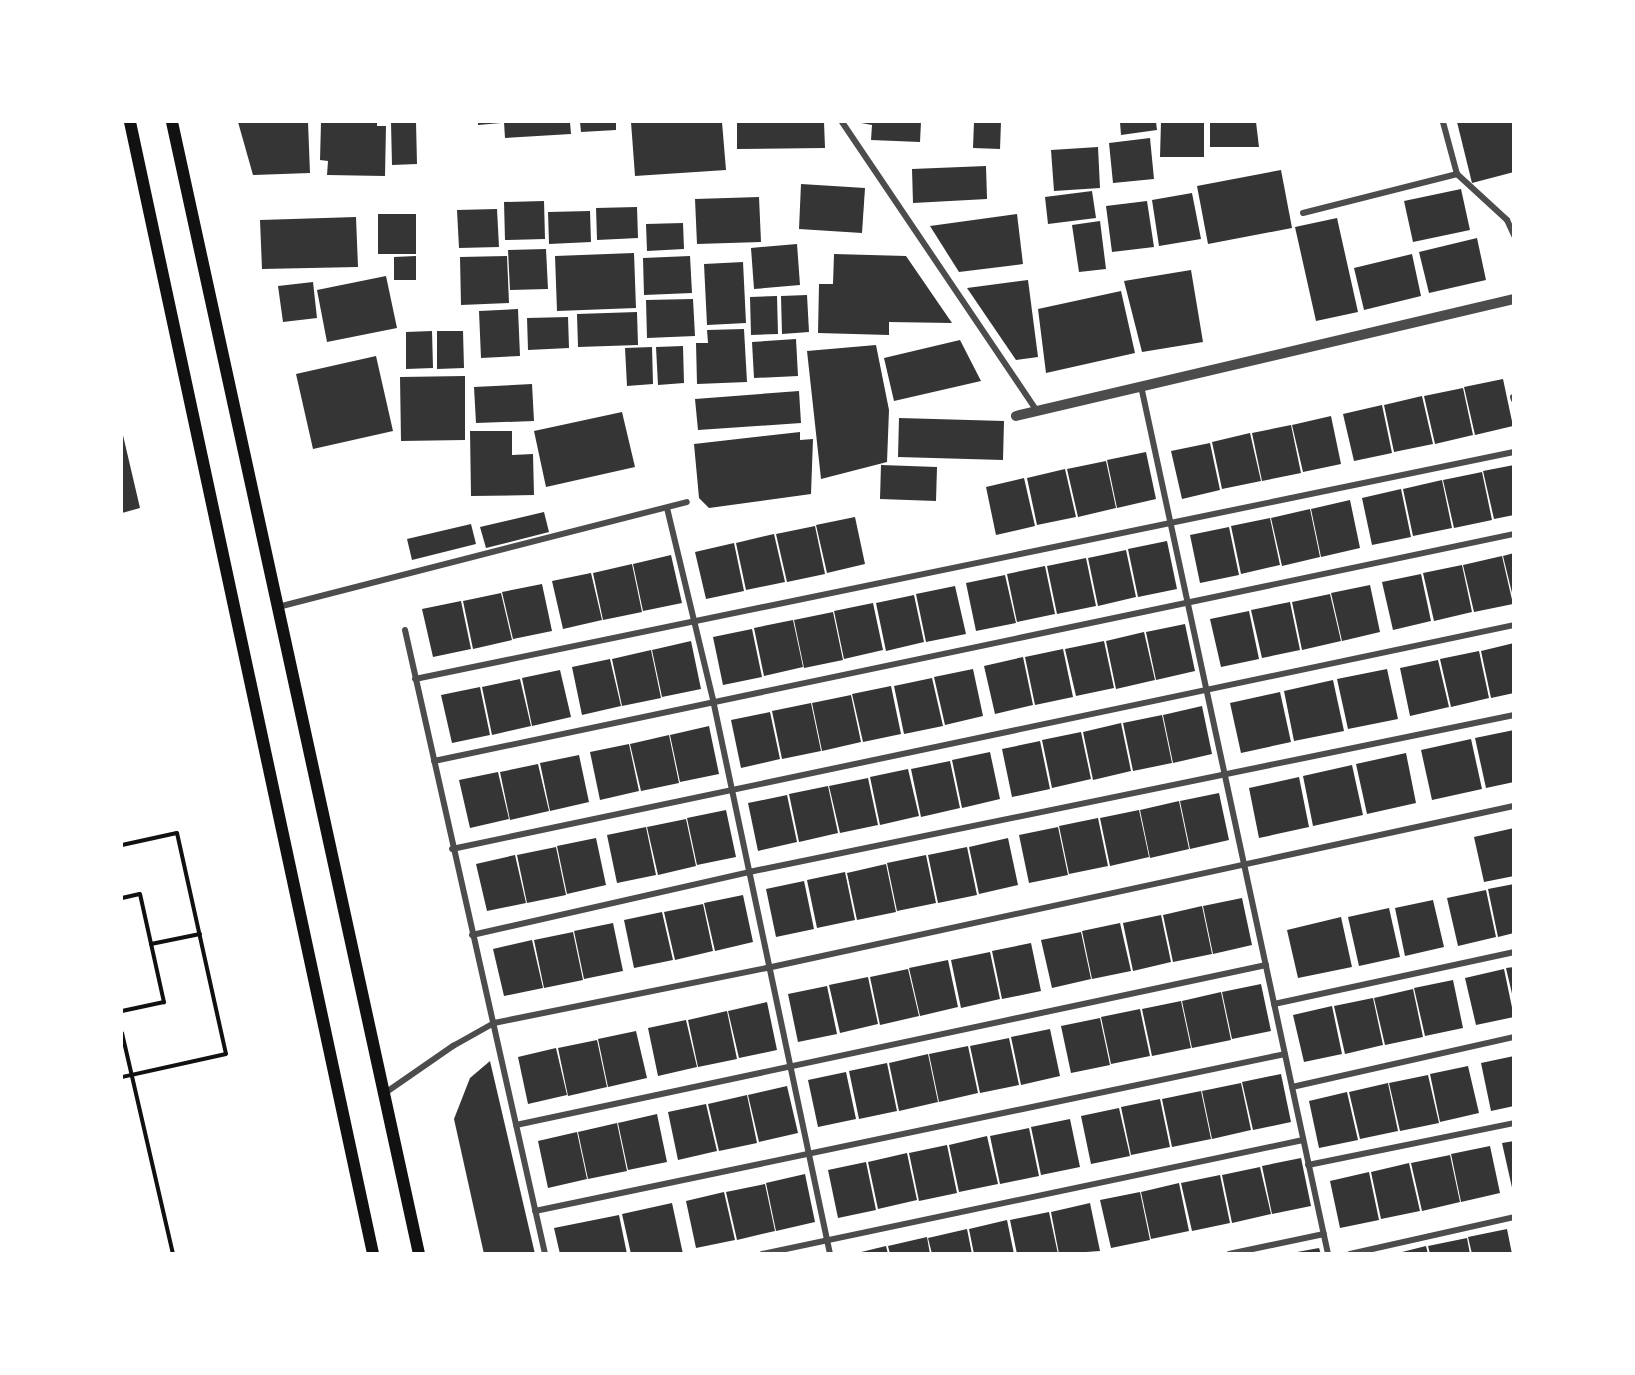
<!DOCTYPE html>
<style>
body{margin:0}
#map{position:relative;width:1635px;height:1375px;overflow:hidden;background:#fff;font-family:"IBM Plex Serif",serif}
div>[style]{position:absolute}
.building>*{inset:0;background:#353535}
.path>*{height:4px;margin:-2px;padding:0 2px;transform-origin:2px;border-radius:2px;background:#111}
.minor>*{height:6px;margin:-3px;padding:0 3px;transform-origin:3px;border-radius:3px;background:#4c4c4c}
.tertiary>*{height:10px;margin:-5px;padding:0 5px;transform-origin:5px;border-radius:5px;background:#4c4c4c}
.secondary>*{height:12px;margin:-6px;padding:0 6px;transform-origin:6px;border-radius:6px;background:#111}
span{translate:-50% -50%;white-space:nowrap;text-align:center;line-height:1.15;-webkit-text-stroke:6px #fff;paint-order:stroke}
.frame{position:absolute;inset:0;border:123px solid #fff;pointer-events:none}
</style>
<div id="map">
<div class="building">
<i style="clip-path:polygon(238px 122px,308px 122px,310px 173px,253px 175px)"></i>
<i style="clip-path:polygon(321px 122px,377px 122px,377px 126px,386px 126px,385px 176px,327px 175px,328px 161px,320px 160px)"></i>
<i style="clip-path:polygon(391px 122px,416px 122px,417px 164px,392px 165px)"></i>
<i style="clip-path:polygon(478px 122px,501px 122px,501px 123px,478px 125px)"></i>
<i style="clip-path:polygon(504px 122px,570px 122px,571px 134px,505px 138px)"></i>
<i style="clip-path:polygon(580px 122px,616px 122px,616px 130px,581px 132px)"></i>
<i style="clip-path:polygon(631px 122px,722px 122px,726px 170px,635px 176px)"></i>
<i style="clip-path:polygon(737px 122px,824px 122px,825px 148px,737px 149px)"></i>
<i style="clip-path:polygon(856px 122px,921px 122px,920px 142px,871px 140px,872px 125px)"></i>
<i style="clip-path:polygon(974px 122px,1001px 122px,1000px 149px,973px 148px)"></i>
<i style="clip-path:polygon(1120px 122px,1156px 122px,1157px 130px,1121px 135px)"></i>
<i style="clip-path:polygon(1161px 122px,1204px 122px,1204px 157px,1160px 157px)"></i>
<i style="clip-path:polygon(1210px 122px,1256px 122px,1259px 147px,1210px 147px)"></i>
<i style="clip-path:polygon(1457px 122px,1514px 122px,1514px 172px,1472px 183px)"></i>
<i style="clip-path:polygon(1150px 138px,1154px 179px,1113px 183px,1109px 143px)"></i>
<i style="clip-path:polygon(1098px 147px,1100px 188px,1054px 191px,1051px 150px)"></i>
<i style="clip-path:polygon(986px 166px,987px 199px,913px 203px,912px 169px)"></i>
<i style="clip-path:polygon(1281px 170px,1292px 228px,1208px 244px,1197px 186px)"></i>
<i style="clip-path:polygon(801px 184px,865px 188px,862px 233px,799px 229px)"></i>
<i style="clip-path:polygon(1461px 189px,1470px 230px,1413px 242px,1404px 201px)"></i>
<i style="clip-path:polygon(1092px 191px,1096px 218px,1048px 224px,1045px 197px)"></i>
<i style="clip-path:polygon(1192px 193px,1201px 239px,1159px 246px,1152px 200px)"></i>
<i style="clip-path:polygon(759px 197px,761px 242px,697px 244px,695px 199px)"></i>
<i style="clip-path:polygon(544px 201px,545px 239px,505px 240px,504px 202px)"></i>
<i style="clip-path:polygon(1147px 201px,1154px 247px,1112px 252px,1106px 206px)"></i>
<i style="clip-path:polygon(637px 207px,638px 238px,597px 240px,596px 208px)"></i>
<i style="clip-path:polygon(497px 209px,499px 247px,459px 248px,457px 210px)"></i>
<i style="clip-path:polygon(590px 211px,591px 242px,549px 244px,548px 212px)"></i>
<i style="clip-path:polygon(378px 214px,416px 214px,416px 254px,378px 254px)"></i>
<i style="clip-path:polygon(1017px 214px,1023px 264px,959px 272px,930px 226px)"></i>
<i style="clip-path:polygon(356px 217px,358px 267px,262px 269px,260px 220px)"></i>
<i style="clip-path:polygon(1337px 218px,1358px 312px,1316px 321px,1295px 227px)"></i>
<i style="clip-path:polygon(1100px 221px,1106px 269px,1079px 272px,1072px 225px)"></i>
<i style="clip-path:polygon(683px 223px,684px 249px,647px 251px,646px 224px)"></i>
<i style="clip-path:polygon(1477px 238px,1486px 280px,1429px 293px,1419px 252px)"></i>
<i style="clip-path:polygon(797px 244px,800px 285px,754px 289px,751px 248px)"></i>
<i style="clip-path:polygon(546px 249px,548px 289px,510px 290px,508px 250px)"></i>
<i style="clip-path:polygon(634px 253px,636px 308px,557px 311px,555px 256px)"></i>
<i style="clip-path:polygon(834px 254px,906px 256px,952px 323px,889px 322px,889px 335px,818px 333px,819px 284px,833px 284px)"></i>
<i style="clip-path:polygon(1412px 254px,1421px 296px,1364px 310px,1354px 268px)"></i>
<i style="clip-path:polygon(416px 256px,416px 280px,394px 280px,394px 257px)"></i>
<i style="clip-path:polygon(507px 256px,509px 303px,461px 305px,460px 257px)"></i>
<i style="clip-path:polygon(690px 256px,692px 293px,644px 295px,643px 258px)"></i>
<i style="clip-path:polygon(743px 262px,746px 323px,707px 325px,704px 264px)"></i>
<i style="clip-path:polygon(1191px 270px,1203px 342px,1142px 352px,1124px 281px)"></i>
<i style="clip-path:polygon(386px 276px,397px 328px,327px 342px,317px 290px)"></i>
<i style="clip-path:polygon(1028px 280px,1038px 357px,1016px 360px,967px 288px)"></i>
<i style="clip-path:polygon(313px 282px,317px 318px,283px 322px,278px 286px)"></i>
<i style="clip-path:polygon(1121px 291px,1135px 353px,1046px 373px,1038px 309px)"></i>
<i style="clip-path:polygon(807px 295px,809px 332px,782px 334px,781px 296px)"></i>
<i style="clip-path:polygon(777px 296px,778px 334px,751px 335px,750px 297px)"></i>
<i style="clip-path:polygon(693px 299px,695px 336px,647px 338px,646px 300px)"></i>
<i style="clip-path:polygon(518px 309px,520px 356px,481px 358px,479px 311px)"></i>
<i style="clip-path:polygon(637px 312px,638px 345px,578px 347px,577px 314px)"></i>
<i style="clip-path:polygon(568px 317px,569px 348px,528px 350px,527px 318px)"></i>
<i style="clip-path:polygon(744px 329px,747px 382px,697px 384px,696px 343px,708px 343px,707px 330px)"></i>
<i style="clip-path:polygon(432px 331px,433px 368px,406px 369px,406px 332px)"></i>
<i style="clip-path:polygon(437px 331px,463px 331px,464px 368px,437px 369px)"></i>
<i style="clip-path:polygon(796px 339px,798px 376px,754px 378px,752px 342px)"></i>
<i style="clip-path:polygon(960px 340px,981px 381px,894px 401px,884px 358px)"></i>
<i style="clip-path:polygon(876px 345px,889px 410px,887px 462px,821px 479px,807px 351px)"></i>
<i style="clip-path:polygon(683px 346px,684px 383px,658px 385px,656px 347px)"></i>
<i style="clip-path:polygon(652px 347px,653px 384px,627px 386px,625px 348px)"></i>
<i style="clip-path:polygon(376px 356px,393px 431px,313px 449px,296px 374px)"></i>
<i style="clip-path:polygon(465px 376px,465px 440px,401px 441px,400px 377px)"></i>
<i style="clip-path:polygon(1503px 379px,1513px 426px,1475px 435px,1464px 387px)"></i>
<i style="clip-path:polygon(532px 384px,534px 421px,476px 423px,474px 387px)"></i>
<i style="clip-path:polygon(1463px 388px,1473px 435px,1435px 444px,1424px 396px)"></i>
<i style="clip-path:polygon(799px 391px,801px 423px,698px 430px,695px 399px)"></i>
<i style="clip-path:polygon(1422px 396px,1433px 444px,1394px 452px,1384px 405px)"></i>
<i style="clip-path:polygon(1382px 405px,1392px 453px,1354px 461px,1343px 414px)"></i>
<i style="clip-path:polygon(622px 412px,635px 467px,546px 487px,534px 431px)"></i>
<i style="clip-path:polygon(1331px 416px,1341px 464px,1303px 472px,1292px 425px)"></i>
<i style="clip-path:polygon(899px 418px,1004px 421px,1003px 460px,898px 457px)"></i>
<i style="clip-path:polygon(1291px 425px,1301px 473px,1262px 481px,1252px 433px)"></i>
<i style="clip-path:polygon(122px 431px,140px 508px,122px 513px)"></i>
<i style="clip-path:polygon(470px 431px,512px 431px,512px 455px,533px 454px,534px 495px,471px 496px)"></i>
<i style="clip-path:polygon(800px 432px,800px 440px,813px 439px,811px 494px,709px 508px,699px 498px,694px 444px)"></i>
<i style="clip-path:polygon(1250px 433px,1261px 481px,1222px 489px,1212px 442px)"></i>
<i style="clip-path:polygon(1210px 443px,1220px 490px,1182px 499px,1171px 451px)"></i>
<i style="clip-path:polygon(1146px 452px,1156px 499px,1117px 508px,1107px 460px)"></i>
<i style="clip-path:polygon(1106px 461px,1116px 508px,1078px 517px,1067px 469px)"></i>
<i style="clip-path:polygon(881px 465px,937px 467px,936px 501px,880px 499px)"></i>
<i style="clip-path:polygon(1514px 465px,1514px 515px,1494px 519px,1483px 471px)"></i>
<i style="clip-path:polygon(1065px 469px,1076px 517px,1037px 525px,1027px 478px)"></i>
<i style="clip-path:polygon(1482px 472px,1492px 520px,1454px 528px,1443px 480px)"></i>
<i style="clip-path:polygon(1024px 478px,1035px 526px,996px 535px,986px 487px)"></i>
<i style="clip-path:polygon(1442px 480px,1452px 528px,1413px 536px,1403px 489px)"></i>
<i style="clip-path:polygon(1401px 489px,1411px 537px,1372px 545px,1362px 498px)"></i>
<i style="clip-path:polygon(1350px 500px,1360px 548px,1321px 557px,1311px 509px)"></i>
<i style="clip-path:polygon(1310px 509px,1320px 557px,1282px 566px,1271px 518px)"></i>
<i style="clip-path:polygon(544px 512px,549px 532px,486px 548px,480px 527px)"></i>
<i style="clip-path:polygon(855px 517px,865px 564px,827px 573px,816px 525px)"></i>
<i style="clip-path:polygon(1270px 518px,1280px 565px,1241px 574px,1231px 526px)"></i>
<i style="clip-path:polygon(471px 524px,476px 544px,412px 560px,407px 539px)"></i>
<i style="clip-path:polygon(815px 526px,825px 574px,787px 582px,776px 534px)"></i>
<i style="clip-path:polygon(1229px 527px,1239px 575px,1200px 583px,1190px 535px)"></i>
<i style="clip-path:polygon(774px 534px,785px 582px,746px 590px,736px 543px)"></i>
<i style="clip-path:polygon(1167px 541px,1177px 589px,1138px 597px,1128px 549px)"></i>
<i style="clip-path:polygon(734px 543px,744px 591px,706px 599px,695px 552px)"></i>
<i style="clip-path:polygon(1126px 550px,1136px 597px,1098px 606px,1088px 558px)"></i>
<i style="clip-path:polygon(1514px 553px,1514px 597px,1513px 597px,1503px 556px)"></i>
<i style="clip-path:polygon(671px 555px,682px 603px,643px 611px,633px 564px)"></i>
<i style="clip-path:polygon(1502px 556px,1513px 604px,1474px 612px,1463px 565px)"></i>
<i style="clip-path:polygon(1086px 558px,1096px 606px,1057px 614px,1047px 566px)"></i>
<i style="clip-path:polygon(632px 564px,642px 612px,603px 620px,593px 573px)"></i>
<i style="clip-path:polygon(1462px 565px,1472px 612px,1434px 621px,1423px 573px)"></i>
<i style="clip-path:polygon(1045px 566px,1055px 614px,1017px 622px,1007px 574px)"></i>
<i style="clip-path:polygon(591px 573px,602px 620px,563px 629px,552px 581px)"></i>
<i style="clip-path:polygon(1421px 574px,1431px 621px,1393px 630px,1382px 582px)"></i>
<i style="clip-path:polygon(1005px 575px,1016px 623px,976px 631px,966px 583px)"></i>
<i style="clip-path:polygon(542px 584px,552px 631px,513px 639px,502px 592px)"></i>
<i style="clip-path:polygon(1370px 585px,1380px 632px,1342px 641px,1331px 593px)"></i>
<i style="clip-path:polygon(955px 586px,966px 634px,926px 642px,916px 594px)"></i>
<i style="clip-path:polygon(501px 593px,512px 640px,473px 649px,463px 601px)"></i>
<i style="clip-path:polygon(1330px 594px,1341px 641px,1302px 650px,1292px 602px)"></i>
<i style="clip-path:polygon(914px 595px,924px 642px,886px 651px,876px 603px)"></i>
<i style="clip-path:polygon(461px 601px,471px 649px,433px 657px,422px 609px)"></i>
<i style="clip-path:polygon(1290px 602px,1300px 650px,1262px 658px,1251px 610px)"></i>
<i style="clip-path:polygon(873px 603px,883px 650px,844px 659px,834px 611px)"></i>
<i style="clip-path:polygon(1249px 611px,1259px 659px,1221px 667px,1210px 619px)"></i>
<i style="clip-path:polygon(833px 612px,843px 660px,804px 668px,794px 620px)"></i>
<i style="clip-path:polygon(793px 620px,803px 667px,764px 676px,754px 628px)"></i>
<i style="clip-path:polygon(1185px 624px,1195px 671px,1156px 680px,1146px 632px)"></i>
<i style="clip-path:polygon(752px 629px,762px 677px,723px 685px,713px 637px)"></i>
<i style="clip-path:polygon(1144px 632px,1155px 680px,1116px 689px,1106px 641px)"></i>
<i style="clip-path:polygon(691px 641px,701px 689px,662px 697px,652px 650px)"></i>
<i style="clip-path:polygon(1104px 641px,1114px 688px,1076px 696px,1065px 649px)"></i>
<i style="clip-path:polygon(1514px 643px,1514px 693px,1491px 698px,1481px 651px)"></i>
<i style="clip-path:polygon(1063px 649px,1073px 697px,1035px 705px,1025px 657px)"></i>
<i style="clip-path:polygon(651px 650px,661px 698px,622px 706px,612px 659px)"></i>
<i style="clip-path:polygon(1479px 651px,1489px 698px,1451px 707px,1440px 659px)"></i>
<i style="clip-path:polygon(1023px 657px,1033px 705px,995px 714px,984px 666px)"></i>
<i style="clip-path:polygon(610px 659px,621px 706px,582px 715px,572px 667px)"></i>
<i style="clip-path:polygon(1438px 660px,1449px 707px,1410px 716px,1400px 668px)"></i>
<i style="clip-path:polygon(973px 669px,983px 716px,945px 725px,934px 677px)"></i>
<i style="clip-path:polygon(1387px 669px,1398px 719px,1348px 729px,1337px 679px)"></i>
<i style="clip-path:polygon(560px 670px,571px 717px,532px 726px,522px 678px)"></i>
<i style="clip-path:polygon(932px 678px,943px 726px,904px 734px,894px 686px)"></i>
<i style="clip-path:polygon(520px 679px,531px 726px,492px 735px,482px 687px)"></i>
<i style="clip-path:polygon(1333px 680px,1344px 731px,1294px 741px,1284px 691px)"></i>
<i style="clip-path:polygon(891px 686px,901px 734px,863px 742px,852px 694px)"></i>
<i style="clip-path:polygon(480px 687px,490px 735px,452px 743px,441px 695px)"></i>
<i style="clip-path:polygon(1280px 692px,1291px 742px,1241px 753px,1230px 703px)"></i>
<i style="clip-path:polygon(851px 695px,861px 742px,822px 751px,812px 703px)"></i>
<i style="clip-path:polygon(811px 703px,821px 751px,782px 759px,772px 711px)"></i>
<i style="clip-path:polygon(1202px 706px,1212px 754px,1173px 763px,1163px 715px)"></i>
<i style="clip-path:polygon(770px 712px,780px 759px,741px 768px,731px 720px)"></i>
<i style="clip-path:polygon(1162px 715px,1172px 763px,1133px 771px,1123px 723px)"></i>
<i style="clip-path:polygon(1121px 723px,1131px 771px,1093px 780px,1083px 732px)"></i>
<i style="clip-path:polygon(709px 726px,719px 774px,680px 782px,670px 735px)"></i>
<i style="clip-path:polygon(1514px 730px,1514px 782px,1486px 788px,1475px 738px)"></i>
<i style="clip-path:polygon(1081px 732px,1091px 779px,1052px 788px,1042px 740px)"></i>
<i style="clip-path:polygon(669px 735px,679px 783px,641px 791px,630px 744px)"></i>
<i style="clip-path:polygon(1471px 739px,1482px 789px,1432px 800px,1421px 750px)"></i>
<i style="clip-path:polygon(1040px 741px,1050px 789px,1012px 797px,1002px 749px)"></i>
<i style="clip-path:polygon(629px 744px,639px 791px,600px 800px,590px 752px)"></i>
<i style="clip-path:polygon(990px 752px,1000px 799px,962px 808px,952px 760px)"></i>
<i style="clip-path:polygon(1406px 753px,1416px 803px,1367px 814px,1356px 764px)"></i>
<i style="clip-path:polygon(579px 755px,589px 802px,550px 811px,540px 763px)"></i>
<i style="clip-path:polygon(950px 761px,960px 808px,921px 817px,911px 769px)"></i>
<i style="clip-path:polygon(538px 764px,549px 811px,510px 820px,500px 772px)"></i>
<i style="clip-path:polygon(1352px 765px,1363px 815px,1313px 826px,1303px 776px)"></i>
<i style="clip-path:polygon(908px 769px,919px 816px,880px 825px,870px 777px)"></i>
<i style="clip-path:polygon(498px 772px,509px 819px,470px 828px,459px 780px)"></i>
<i style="clip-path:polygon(1299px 777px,1309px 827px,1259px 838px,1249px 788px)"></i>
<i style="clip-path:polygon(868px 778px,878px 825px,840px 833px,829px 786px)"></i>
<i style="clip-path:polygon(828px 786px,838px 833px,799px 842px,789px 794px)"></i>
<i style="clip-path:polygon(1219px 793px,1229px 840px,1190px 849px,1180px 801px)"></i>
<i style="clip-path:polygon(787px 795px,797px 842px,758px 851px,748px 803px)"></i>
<i style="clip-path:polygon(1179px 801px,1189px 849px,1150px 858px,1140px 810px)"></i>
<i style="clip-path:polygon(726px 810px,736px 857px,697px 865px,687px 818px)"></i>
<i style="clip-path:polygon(1139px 810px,1149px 857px,1110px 866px,1100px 818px)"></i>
<i style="clip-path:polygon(1098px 818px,1108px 866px,1069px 874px,1059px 826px)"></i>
<i style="clip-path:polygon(686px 819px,696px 866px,658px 875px,647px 827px)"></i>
<i style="clip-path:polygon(646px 827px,656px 875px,617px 883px,607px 835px)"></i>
<i style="clip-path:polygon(1058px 827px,1068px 875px,1029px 883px,1019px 835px)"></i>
<i style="clip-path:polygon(1514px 828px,1514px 876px,1484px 882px,1474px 837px)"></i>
<i style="clip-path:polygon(596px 838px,606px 885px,567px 894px,557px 846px)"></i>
<i style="clip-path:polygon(1008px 838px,1018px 885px,979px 894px,969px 847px)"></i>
<i style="clip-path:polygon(556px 847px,566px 895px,527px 903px,517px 855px)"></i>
<i style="clip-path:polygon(967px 847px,977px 895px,938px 903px,928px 855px)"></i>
<i style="clip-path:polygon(515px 855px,526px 903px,487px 911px,476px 864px)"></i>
<i style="clip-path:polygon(926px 855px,936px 903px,897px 911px,887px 863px)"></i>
<i style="clip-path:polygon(886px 864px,896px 912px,857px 920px,847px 873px)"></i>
<i style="clip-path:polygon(845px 872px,855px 920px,817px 928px,807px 880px)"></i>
<i style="clip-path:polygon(804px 881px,814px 929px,776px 937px,766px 889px)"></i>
<i style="clip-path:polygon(1514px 884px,1514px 933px,1498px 937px,1488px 889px)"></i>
<i style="clip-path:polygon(1486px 890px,1496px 937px,1458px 946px,1447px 898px)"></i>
<i style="clip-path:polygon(743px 895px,753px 942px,715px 951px,704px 903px)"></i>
<i style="clip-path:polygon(1242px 898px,1252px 945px,1213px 954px,1203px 906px)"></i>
<i style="clip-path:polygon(1433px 900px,1444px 947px,1405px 956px,1395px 908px)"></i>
<i style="clip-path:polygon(703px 904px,713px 951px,675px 960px,664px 912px)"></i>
<i style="clip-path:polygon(1202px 906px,1212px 954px,1173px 962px,1163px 915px)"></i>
<i style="clip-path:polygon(1389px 908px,1400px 957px,1359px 966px,1348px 917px)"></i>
<i style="clip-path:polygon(662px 912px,673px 960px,634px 968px,624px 920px)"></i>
<i style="clip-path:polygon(1161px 915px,1171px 962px,1133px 971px,1123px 923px)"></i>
<i style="clip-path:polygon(1341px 917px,1352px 967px,1298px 978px,1287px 930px)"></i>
<i style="clip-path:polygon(613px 923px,623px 971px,584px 979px,574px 931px)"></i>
<i style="clip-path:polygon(1120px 923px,1131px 971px,1092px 979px,1082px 931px)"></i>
<i style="clip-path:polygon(573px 932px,583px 980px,544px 988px,534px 940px)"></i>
<i style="clip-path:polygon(1081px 932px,1091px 979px,1052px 988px,1041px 940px)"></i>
<i style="clip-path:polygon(532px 940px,543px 988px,504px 996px,493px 949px)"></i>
<i style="clip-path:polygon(1031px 943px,1041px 991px,1002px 999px,992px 951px)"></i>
<i style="clip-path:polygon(990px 952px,1000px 999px,961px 1008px,951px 960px)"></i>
<i style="clip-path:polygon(948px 960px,958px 1007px,920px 1016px,909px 968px)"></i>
<i style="clip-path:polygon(1514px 967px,1514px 998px,1513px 998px,1506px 968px)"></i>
<i style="clip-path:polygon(908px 969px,919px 1016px,880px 1025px,870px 977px)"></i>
<i style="clip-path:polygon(1504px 969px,1514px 1017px,1476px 1025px,1465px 978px)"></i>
<i style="clip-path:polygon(868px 977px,878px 1024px,840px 1033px,829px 985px)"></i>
<i style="clip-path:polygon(1453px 980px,1463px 1028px,1425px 1036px,1414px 988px)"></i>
<i style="clip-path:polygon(1261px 984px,1271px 1031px,1232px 1039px,1222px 992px)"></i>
<i style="clip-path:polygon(827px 986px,837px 1034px,798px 1042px,788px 994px)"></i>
<i style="clip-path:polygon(1413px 989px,1423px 1037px,1385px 1045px,1374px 998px)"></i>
<i style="clip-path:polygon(1221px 992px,1231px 1040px,1192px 1048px,1182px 1001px)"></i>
<i style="clip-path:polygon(1373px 998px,1383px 1045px,1345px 1054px,1334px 1006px)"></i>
<i style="clip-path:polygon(1181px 1001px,1191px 1048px,1152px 1056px,1142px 1009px)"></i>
<i style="clip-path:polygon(767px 1002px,777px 1050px,739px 1058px,728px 1011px)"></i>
<i style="clip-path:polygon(1332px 1006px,1342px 1054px,1304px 1062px,1293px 1015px)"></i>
<i style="clip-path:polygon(1140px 1009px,1150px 1056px,1111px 1064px,1101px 1017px)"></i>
<i style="clip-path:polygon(727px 1011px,737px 1059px,698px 1067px,688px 1020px)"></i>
<i style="clip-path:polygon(1100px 1018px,1110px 1065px,1071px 1073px,1061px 1026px)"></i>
<i style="clip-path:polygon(686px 1020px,697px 1067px,658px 1076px,648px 1028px)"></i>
<i style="clip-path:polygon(1050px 1029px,1060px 1076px,1021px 1085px,1011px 1037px)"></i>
<i style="clip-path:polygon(636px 1031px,647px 1078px,608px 1087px,598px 1039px)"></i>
<i style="clip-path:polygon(1009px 1038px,1019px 1085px,980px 1093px,970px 1046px)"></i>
<i style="clip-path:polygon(597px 1040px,607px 1087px,568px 1096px,558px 1048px)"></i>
<i style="clip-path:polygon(968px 1046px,978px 1093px,939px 1102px,929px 1054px)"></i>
<i style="clip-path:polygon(556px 1048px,567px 1095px,528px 1104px,518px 1057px)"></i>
<i style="clip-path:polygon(928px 1054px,938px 1102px,899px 1111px,889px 1063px)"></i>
<i style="clip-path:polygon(1514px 1056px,1514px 1106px,1491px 1111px,1481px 1063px)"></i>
<i style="clip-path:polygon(490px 1061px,535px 1254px,484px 1254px,454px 1119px,470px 1078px)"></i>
<i style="clip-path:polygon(887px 1063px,897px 1111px,859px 1119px,849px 1071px)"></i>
<i style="clip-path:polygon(1468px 1066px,1479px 1113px,1440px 1122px,1430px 1074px)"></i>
<i style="clip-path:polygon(846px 1072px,856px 1119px,818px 1127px,808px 1080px)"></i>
<i style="clip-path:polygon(1281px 1074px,1291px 1122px,1253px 1130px,1242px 1082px)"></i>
<i style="clip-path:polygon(1428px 1075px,1439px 1123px,1400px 1131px,1389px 1083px)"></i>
<i style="clip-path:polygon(1241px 1083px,1251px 1130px,1212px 1139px,1202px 1091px)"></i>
<i style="clip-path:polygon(1388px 1083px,1398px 1131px,1360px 1139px,1349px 1092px)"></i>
<i style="clip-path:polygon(787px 1086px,798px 1133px,759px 1142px,748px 1095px)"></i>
<i style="clip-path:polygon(1201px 1091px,1211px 1139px,1172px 1147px,1162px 1099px)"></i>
<i style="clip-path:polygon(1347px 1092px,1358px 1140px,1319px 1148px,1309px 1101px)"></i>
<i style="clip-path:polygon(747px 1095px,757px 1143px,719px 1151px,708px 1104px)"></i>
<i style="clip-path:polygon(1160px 1099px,1170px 1147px,1131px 1155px,1121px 1107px)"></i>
<i style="clip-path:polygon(706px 1104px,717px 1151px,678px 1160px,668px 1112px)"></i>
<i style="clip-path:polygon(1119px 1108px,1130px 1156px,1091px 1164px,1081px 1116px)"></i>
<i style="clip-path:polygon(657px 1114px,667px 1162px,628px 1170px,618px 1123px)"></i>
<i style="clip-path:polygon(1070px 1119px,1080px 1167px,1041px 1175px,1031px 1127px)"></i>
<i style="clip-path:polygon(617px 1123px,627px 1171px,588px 1179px,578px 1132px)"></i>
<i style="clip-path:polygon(1029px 1128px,1039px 1176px,1000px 1184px,990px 1136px)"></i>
<i style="clip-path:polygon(577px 1132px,587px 1179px,548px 1188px,538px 1141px)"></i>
<i style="clip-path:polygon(987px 1136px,998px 1184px,959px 1192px,949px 1145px)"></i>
<i style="clip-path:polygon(1514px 1141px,1514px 1191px,1513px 1192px,1502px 1143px)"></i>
<i style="clip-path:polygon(947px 1145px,957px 1193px,919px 1201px,909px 1153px)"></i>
<i style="clip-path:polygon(1490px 1146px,1500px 1193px,1461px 1202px,1451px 1154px)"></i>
<i style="clip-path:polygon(907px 1153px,917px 1200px,878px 1209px,868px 1162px)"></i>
<i style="clip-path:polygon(1450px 1155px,1460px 1202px,1422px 1211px,1411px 1163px)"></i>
<i style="clip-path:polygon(1301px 1158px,1311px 1206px,1272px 1214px,1262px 1166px)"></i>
<i style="clip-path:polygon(866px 1162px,876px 1210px,838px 1218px,828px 1170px)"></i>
<i style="clip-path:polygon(1409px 1163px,1420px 1211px,1381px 1219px,1371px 1172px)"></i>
<i style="clip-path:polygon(1260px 1167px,1271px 1214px,1232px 1223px,1222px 1175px)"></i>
<i style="clip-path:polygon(1369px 1172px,1379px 1220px,1340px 1228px,1330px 1181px)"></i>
<i style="clip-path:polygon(805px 1174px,815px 1222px,776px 1231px,766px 1183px)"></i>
<i style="clip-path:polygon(1220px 1175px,1230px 1223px,1192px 1231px,1181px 1183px)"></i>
<i style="clip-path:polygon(1179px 1183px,1189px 1231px,1151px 1239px,1141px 1192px)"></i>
<i style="clip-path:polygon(765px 1184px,775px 1231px,737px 1240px,726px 1192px)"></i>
<i style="clip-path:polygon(724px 1192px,735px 1240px,696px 1248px,686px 1201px)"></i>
<i style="clip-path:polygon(1140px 1192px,1150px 1240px,1111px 1248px,1100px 1200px)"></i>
<i style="clip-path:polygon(672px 1203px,683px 1254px,631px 1254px,622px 1214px)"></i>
<i style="clip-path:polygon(1090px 1203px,1100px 1251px,1059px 1254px,1051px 1212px)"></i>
<i style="clip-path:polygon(1049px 1212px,1058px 1254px,1017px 1254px,1010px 1220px)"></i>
<i style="clip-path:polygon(619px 1215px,627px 1254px,560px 1254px,554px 1228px)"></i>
<i style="clip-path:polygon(1007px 1220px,1014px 1254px,974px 1254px,969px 1229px)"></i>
<i style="clip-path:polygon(967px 1229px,972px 1254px,932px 1254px,928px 1238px)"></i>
<i style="clip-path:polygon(1507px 1229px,1512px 1254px,1472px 1254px,1468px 1237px)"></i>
<i style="clip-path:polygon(927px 1237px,930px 1254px,890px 1254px,888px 1246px)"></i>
<i style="clip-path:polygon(1467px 1238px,1470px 1254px,1430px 1254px,1428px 1246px)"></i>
<i style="clip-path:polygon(886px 1246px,888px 1254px,857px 1254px,857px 1253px)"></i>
<i style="clip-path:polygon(1426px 1246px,1428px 1254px,1398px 1254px,1398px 1253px)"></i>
<i style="clip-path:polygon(1319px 1248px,1321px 1254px,1297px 1254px,1297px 1252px)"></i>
</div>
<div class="path">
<i style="left:122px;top:845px;width:56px;rotate:-12.3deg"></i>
<i style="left:177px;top:833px;width:226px;rotate:77.5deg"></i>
<i style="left:226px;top:1054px;width:107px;rotate:167.5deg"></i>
<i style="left:122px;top:898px;width:18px;rotate:-13deg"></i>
<i style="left:140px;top:894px;width:111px;rotate:77.5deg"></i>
<i style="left:164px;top:1002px;width:43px;rotate:167.9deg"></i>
<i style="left:151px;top:944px;width:50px;rotate:-11.5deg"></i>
<i style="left:122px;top:1033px;width:227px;rotate:77deg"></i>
</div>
<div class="minor">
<i style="left:842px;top:122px;width:349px;rotate:56deg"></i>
<i style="left:1457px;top:174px;width:68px;rotate:42.6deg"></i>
<i style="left:1507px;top:220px;width:17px;rotate:65deg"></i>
<i style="left:1303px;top:213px;width:159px;rotate:-14.2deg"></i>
<i style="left:1457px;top:174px;width:54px;rotate:-105.1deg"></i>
<i style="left:1141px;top:386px;width:888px;rotate:77.84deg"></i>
<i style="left:1513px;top:397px;width:3px;rotate:72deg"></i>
<i style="left:667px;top:508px;width:197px;rotate:76.5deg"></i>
<i style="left:713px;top:700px;width:566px;rotate:78.07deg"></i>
<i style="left:278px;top:607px;width:422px;rotate:-14.4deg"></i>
<i style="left:405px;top:630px;width:640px;rotate:77.35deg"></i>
<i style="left:415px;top:679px;width:1122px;rotate:-11.67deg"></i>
<i style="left:434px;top:761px;width:1104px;rotate:-11.87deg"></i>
<i style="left:452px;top:849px;width:1085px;rotate:-11.91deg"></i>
<i style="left:472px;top:935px;width:284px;rotate:-12.8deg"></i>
<i style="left:749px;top:872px;width:781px;rotate:-11.6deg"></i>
<i style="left:1274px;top:1004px;width:246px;rotate:-12.2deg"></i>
<i style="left:1292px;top:1087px;width:228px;rotate:-12.7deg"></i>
<i style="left:385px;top:1093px;width:83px;rotate:-34.7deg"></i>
<i style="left:453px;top:1046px;width:47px;rotate:-29.3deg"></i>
<i style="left:494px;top:1023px;width:278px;rotate:-11.4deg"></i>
<i style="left:767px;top:968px;width:764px;rotate:-12.24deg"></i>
<i style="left:516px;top:1125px;width:767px;rotate:-12.04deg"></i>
<i style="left:1308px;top:1165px;width:210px;rotate:-11.5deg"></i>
<i style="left:535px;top:1211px;width:766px;rotate:-11.82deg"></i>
<i style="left:762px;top:1254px;width:553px;rotate:-11.9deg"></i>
<i style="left:1229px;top:1254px;width:97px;rotate:-11.9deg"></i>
<i style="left:1350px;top:1254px;width:168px;rotate:-12.7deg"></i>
</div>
<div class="tertiary">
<i style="left:1016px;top:416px;width:512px;rotate:-13.22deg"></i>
</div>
<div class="secondary">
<i style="left:130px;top:122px;width:1158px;rotate:77.88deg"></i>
<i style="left:172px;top:122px;width:1159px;rotate:77.69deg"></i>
</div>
<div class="frame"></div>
</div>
